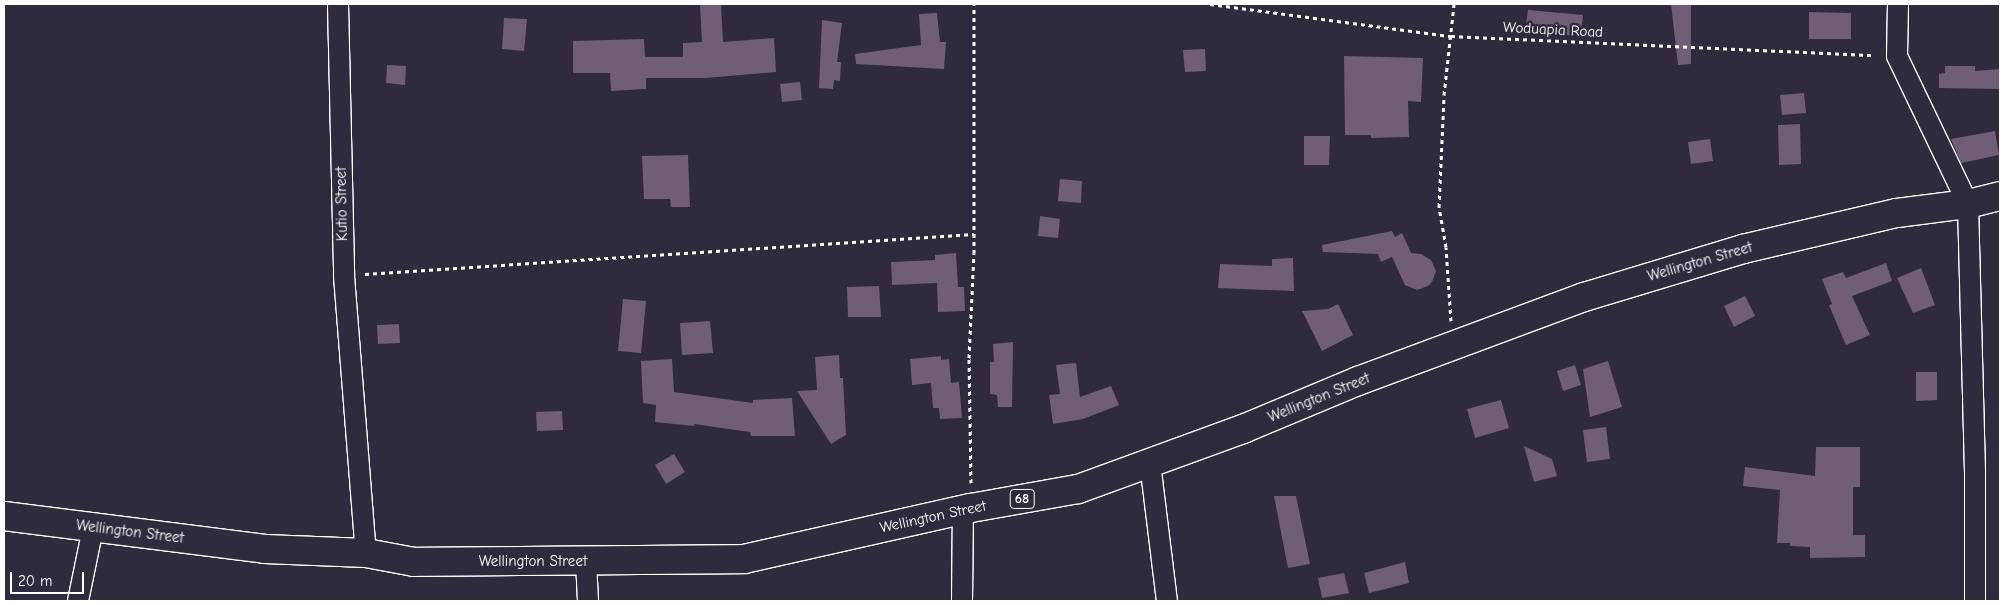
<!DOCTYPE html>
<style>
body{margin:0}
#map{position:relative;width:2004px;height:605px;overflow:hidden;background:#2f2a3d;font-family:"Comic Neue",sans-serif}
div>[style]{position:absolute}
.building>*{inset:0;background:#705d77}
.path>*{height:3px;margin-top:-1.5px;transform-origin:0;background:repeating-linear-gradient(90deg,#fff 0 4px,transparent 0 8px)}
.roads{filter:drop-shadow(1px 0 #fff) drop-shadow(-1px 0 #fff) drop-shadow(0 1px #fff) drop-shadow(0 -1px #fff)}
.street>*{height:20px;margin:-10px;padding:0 10px;transform-origin:10px;border-radius:10px;background:#2f2a3d}
.primary>*{height:28px;margin:-14px;padding:0 14px;transform-origin:14px;border-radius:14px;background:#2f2a3d}
span{translate:-50% -50%;white-space:nowrap;text-align:center;line-height:1.15;-webkit-text-stroke:5px #2f2a3d;paint-order:stroke}
.shield-label span{padding:1px 4px;background:#2f2a3d;border:1px solid;border-radius:4px;-webkit-text-stroke-width:0}
.shield-label{font-size:14px;color:#fff;font-weight:700}
.street-label{font-size:15px;color:#fff}
.frame{position:absolute;inset:0;border:5px solid #fff;pointer-events:none}
.scale{position:absolute;left:10px;top:572px;width:74px;height:22px;box-sizing:border-box;border:2px solid #fff;border-top:0;padding-left:6px;font-size:15px;line-height:18px;white-space:nowrap;color:#fff;-webkit-text-stroke:4px #2f2a3d;paint-order:stroke}
</style>
<div id="map">
<div class="building">
<i style="clip-path:polygon(700px 4px,721px 4px,723px 42px,774px 38px,776px 72px,706px 78px,646px 78px,646px 89px,611px 91px,610px 73px,573px 73px,573px 41px,644px 39px,645px 57px,683px 57px,683px 43px,702px 42px)"></i>
<i style="clip-path:polygon(1671px 4px,1691px 4px,1691px 64px,1678px 65px)"></i>
<i style="clip-path:polygon(1528px 10px,1583px 15px,1581px 36px,1525px 32px)"></i>
<i style="clip-path:polygon(1809px 12px,1851px 13px,1851px 39px,1809px 39px)"></i>
<i style="clip-path:polygon(937px 13px,940px 42px,946px 42px,944px 69px,856px 64px,855px 54px,921px 45px,919px 14px)"></i>
<i style="clip-path:polygon(504px 18px,527px 19px,524px 51px,502px 49px)"></i>
<i style="clip-path:polygon(822px 20px,842px 23px,837px 62px,841px 62px,840px 81px,834px 80px,833px 89px,819px 88px)"></i>
<i style="clip-path:polygon(1205px 49px,1206px 71px,1185px 72px,1183px 50px)"></i>
<i style="clip-path:polygon(1344px 56px,1423px 58px,1421px 102px,1408px 101px,1409px 137px,1371px 138px,1371px 135px,1345px 135px)"></i>
<i style="clip-path:polygon(387px 65px,406px 66px,405px 85px,386px 83px)"></i>
<i style="clip-path:polygon(1945px 66px,1975px 66px,1975px 71px,2000px 69px,2000px 89px,1939px 88px,1939px 74px,1945px 73px)"></i>
<i style="clip-path:polygon(800px 82px,802px 100px,782px 102px,780px 84px)"></i>
<i style="clip-path:polygon(1804px 93px,1806px 113px,1782px 115px,1780px 95px)"></i>
<i style="clip-path:polygon(1800px 124px,1801px 164px,1779px 165px,1778px 125px)"></i>
<i style="clip-path:polygon(1995px 131px,1999px 155px,1961px 163px,1951px 139px)"></i>
<i style="clip-path:polygon(1304px 136px,1330px 136px,1329px 165px,1304px 165px)"></i>
<i style="clip-path:polygon(1710px 139px,1713px 161px,1691px 164px,1688px 142px)"></i>
<i style="clip-path:polygon(688px 155px,690px 207px,671px 207px,670px 199px,644px 199px,642px 156px)"></i>
<i style="clip-path:polygon(1060px 179px,1082px 181px,1081px 203px,1058px 201px)"></i>
<i style="clip-path:polygon(1040px 216px,1060px 219px,1058px 238px,1038px 236px)"></i>
<i style="clip-path:polygon(1392px 231px,1395px 237px,1402px 233px,1411px 253px,1421px 254px,1431px 260px,1436px 271px,1432px 282px,1428px 286px,1417px 290px,1405px 285px,1392px 257px,1381px 262px,1378px 254px,1323px 252px,1322px 245px)"></i>
<i style="clip-path:polygon(956px 253px,958px 287px,964px 287px,965px 311px,938px 312px,937px 283px,892px 285px,891px 262px,935px 260px,935px 255px)"></i>
<i style="clip-path:polygon(1293px 258px,1294px 291px,1218px 288px,1220px 264px,1272px 266px,1272px 259px)"></i>
<i style="clip-path:polygon(1886px 263px,1892px 281px,1852px 296px,1870px 335px,1846px 345px,1829px 305px,1832px 304px,1822px 279px,1843px 272px,1846px 278px)"></i>
<i style="clip-path:polygon(1921px 268px,1935px 305px,1913px 313px,1897px 278px)"></i>
<i style="clip-path:polygon(879px 286px,881px 317px,848px 317px,847px 287px)"></i>
<i style="clip-path:polygon(1745px 296px,1755px 316px,1734px 327px,1724px 306px)"></i>
<i style="clip-path:polygon(623px 299px,646px 301px,641px 353px,618px 351px)"></i>
<i style="clip-path:polygon(1338px 304px,1353px 335px,1322px 351px,1302px 311px,1328px 309px)"></i>
<i style="clip-path:polygon(710px 321px,713px 353px,682px 355px,680px 323px)"></i>
<i style="clip-path:polygon(399px 324px,400px 343px,378px 344px,377px 325px)"></i>
<i style="clip-path:polygon(1013px 342px,1012px 407px,998px 407px,997px 395px,990px 394px,990px 362px,994px 362px,993px 344px)"></i>
<i style="clip-path:polygon(839px 355px,840px 378px,843px 378px,846px 435px,831px 444px,797px 391px,817px 390px,815px 357px)"></i>
<i style="clip-path:polygon(941px 356px,941px 360px,949px 359px,951px 383px,959px 382px,962px 418px,940px 419px,939px 408px,933px 408px,931px 383px,912px 385px,910px 359px)"></i>
<i style="clip-path:polygon(672px 359px,674px 392px,753px 403px,753px 400px,792px 398px,795px 436px,751px 436px,750px 432px,694px 424px,694px 426px,655px 422px,656px 405px,643px 403px,641px 361px)"></i>
<i style="clip-path:polygon(1608px 361px,1622px 407px,1590px 417px,1583px 369px)"></i>
<i style="clip-path:polygon(1076px 363px,1080px 397px,1111px 386px,1119px 405px,1083px 419px,1053px 424px,1049px 395px,1060px 394px,1056px 365px)"></i>
<i style="clip-path:polygon(1575px 365px,1581px 385px,1563px 391px,1557px 371px)"></i>
<i style="clip-path:polygon(1916px 372px,1937px 372px,1937px 400px,1916px 401px)"></i>
<i style="clip-path:polygon(1501px 400px,1509px 428px,1475px 438px,1467px 409px)"></i>
<i style="clip-path:polygon(562px 411px,563px 430px,537px 431px,536px 412px)"></i>
<i style="clip-path:polygon(1606px 427px,1610px 459px,1587px 462px,1583px 430px)"></i>
<i style="clip-path:polygon(1524px 446px,1552px 459px,1557px 476px,1534px 482px)"></i>
<i style="clip-path:polygon(1816px 447px,1860px 447px,1860px 487px,1853px 487px,1853px 535px,1865px 535px,1865px 557px,1810px 558px,1810px 547px,1790px 546px,1790px 543px,1777px 543px,1780px 490px,1743px 486px,1745px 467px,1815px 476px)"></i>
<i style="clip-path:polygon(674px 454px,685px 472px,666px 484px,655px 465px)"></i>
<i style="clip-path:polygon(1274px 496px,1296px 496px,1310px 564px,1288px 568px)"></i>
<i style="clip-path:polygon(1405px 562px,1409px 583px,1369px 593px,1364px 573px)"></i>
<i style="clip-path:polygon(1344px 573px,1349px 593px,1322px 598px,1318px 578px)"></i>
</div>
<div class="path">
<i style="left:1210px;top:4px;width:243px;rotate:7.6deg"></i>
<i style="left:1451px;top:36px;width:423px;rotate:2.6deg"></i>
<i style="left:365px;top:274px;width:610px;rotate:-3.76deg"></i>
<i style="left:1451px;top:321px;width:74px;rotate:-93.9deg"></i>
<i style="left:1446px;top:247px;width:41px;rotate:-99.9deg"></i>
<i style="left:1439px;top:207px;width:112px;rotate:-87.4deg"></i>
<i style="left:1444px;top:95px;width:92px;rotate:-83.7deg"></i>
<i style="left:971px;top:483px;width:125px;rotate:-90.9deg"></i>
<i style="left:969px;top:358px;width:105px;rotate:-87.3deg"></i>
<i style="left:974px;top:253px;width:249px;rotate:-90deg"></i>
</div>
<div class="roads">
<div class="street">
<i style="left:338px;top:4px;width:272px;rotate:88.7deg"></i>
<i style="left:344px;top:276px;width:278px;rotate:85.5deg"></i>
<i style="left:1898px;top:4px;width:52px;rotate:91.1deg"></i>
<i style="left:1897px;top:56px;width:164px;rotate:64.4deg"></i>
<i style="left:1968px;top:204px;width:269px;rotate:88.5deg"></i>
<i style="left:1975px;top:473px;width:128px;rotate:90deg"></i>
<i style="left:1150px;top:463px;width:139px;rotate:83deg"></i>
<i style="left:586px;top:562px;width:39px;rotate:87deg"></i>
<i style="left:78px;top:601px;width:75px;rotate:-78.4deg"></i>
<i style="left:962px;top:601px;width:91px;rotate:-89.4deg"></i>
</div>
<div class="primary">
<i style="left:4px;top:516px;width:263px;rotate:7.2deg"></i>
<i style="left:265px;top:549px;width:101px;rotate:2.3deg"></i>
<i style="left:366px;top:553px;width:49px;rotate:10.6deg"></i>
<i style="left:414px;top:562px;width:330px;rotate:-0.5deg"></i>
<i style="left:744px;top:559px;width:233px;rotate:-12.7deg"></i>
<i style="left:971px;top:508px;width:109px;rotate:-10.1deg"></i>
<i style="left:1078px;top:489px;width:176px;rotate:-20deg"></i>
<i style="left:1243px;top:429px;width:125px;rotate:-22.7deg"></i>
<i style="left:1358px;top:381px;width:241px;rotate:-20.4deg"></i>
<i style="left:1584px;top:297px;width:166px;rotate:-16.8deg"></i>
<i style="left:1743px;top:249px;width:158px;rotate:-13.2deg"></i>
<i style="left:1897px;top:213px;width:72px;rotate:-7.2deg"></i>
<i style="left:1968px;top:204px;width:33px;rotate:-14deg"></i>
</div>
</div>
<div class="shield-label">
<span style="left:1022px;top:499px">68</span>
</div>
<div class="street-label">
<span style="left:1553px;top:30px;rotate:3deg">Woduapia Road</span>
<span style="left:342px;top:204px;rotate:-91deg">Kutio Street</span>
<span style="left:1700px;top:262px;rotate:-16deg">Wellington Street</span>
<span style="left:1319px;top:398px;rotate:-22deg">Wellington Street</span>
<span style="left:933px;top:517px;rotate:-12deg">Wellington Street</span>
<span style="left:130px;top:532px;rotate:7deg">Wellington Street</span>
<span style="left:533px;top:562px">Wellington Street</span>
</div>
<div class="frame"></div>
<div class="scale">20 m</div>
</div>
